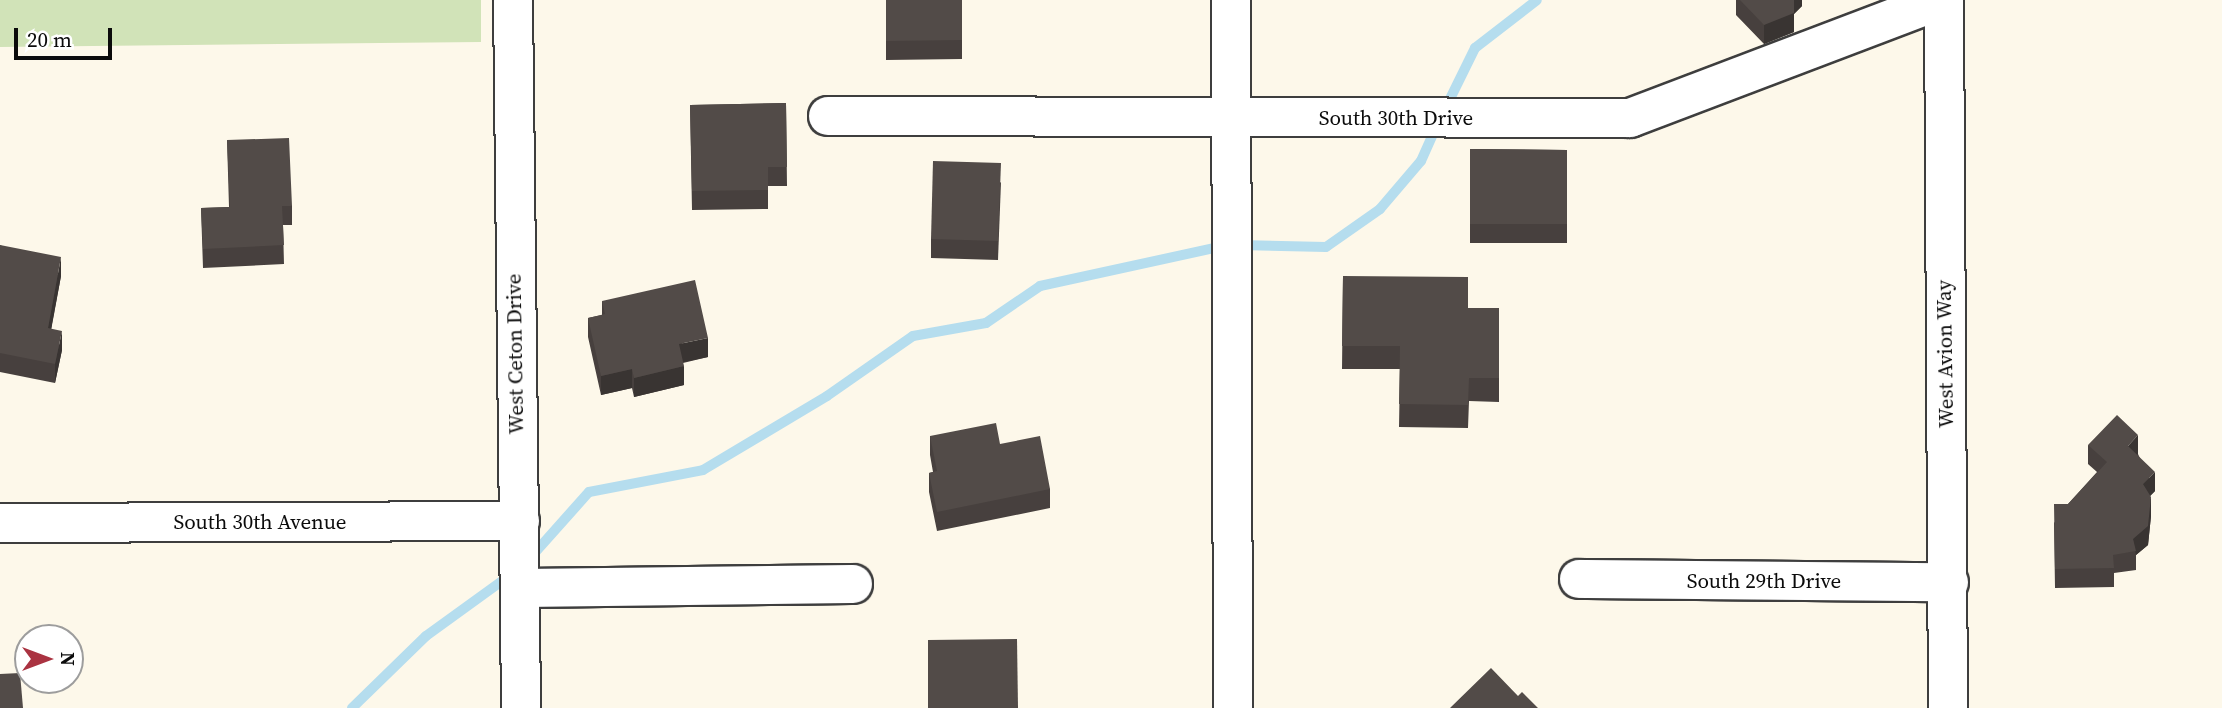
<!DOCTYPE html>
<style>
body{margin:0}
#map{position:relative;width:2222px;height:708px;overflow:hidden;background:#fdf8ea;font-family:"Source Serif 4",serif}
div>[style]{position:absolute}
.green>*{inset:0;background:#d1e3b8}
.stream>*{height:10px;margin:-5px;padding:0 5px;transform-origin:5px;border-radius:5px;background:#b5ddee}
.roads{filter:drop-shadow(2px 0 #3e3e3e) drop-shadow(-2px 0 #3e3e3e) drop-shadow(0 2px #3e3e3e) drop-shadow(0 -2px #3e3e3e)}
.minor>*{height:38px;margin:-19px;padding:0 19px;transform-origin:19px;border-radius:19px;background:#fff}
.wall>*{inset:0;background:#47403e}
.shaded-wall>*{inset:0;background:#393432}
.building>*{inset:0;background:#524b48}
span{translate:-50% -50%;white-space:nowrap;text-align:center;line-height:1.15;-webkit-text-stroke:7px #fff;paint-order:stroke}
.street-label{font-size:21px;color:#0b0b0b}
.north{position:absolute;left:14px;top:624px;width:70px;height:70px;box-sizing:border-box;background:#fff;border:2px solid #9d9d9d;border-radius:50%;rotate:90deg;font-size:19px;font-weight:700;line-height:28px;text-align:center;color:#0b0b0b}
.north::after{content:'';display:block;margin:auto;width:24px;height:32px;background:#aa3341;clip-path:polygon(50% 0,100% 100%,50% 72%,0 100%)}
.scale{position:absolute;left:14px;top:28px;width:98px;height:32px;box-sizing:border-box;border:4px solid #0b0b0b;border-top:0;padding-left:9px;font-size:21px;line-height:24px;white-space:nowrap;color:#0b0b0b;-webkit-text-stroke:5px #fff;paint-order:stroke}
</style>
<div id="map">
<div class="green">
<i style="clip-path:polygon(0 0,481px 0,481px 42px,0 47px)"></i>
</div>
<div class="stream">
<i style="left:1446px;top:107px;width:66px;rotate:-63.8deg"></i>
<i style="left:1475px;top:48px;width:78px;rotate:-37.7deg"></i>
<i style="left:1238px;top:245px;width:88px;rotate:1.3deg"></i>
<i style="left:1326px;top:247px;width:66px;rotate:-35.1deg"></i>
<i style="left:1380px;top:209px;width:63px;rotate:-49.5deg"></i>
<i style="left:1421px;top:161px;width:37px;rotate:-66deg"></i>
<i style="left:531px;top:557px;width:87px;rotate:-48.3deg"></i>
<i style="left:589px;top:492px;width:116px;rotate:-10.9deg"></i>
<i style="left:703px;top:470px;width:144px;rotate:-30.8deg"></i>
<i style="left:827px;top:396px;width:105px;rotate:-34.9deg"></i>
<i style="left:913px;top:336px;width:74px;rotate:-10.1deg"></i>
<i style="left:986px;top:323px;width:65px;rotate:-34.4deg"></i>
<i style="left:1040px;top:286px;width:187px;rotate:-12.3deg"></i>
<i style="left:352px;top:708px;width:103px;rotate:-44.2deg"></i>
<i style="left:426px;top:636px;width:102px;rotate:-35.9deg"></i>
</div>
<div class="roads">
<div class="minor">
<i style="left:513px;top:0;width:708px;rotate:89.35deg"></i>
<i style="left:1231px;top:0;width:708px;rotate:89.84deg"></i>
<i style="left:1944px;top:0;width:708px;rotate:89.68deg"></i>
<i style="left:828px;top:116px;width:802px;rotate:0.14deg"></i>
<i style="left:1630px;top:118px;width:333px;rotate:-20.8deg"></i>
<i style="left:0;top:523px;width:520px;rotate:-0.22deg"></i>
<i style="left:1579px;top:579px;width:370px;rotate:0.5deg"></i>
<i style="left:522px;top:588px;width:331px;rotate:-0.7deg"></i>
</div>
</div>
<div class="wall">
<i style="clip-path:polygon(886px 0,962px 0,962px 59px,886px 60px)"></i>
<i style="clip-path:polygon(1736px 0,1802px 0,1802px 6px,1794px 14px,1794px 32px,1764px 44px,1736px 15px)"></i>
<i style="clip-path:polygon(786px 103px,787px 186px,768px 186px,768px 209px,692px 210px,690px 105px)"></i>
<i style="clip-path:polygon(227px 140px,292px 206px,292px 225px,283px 225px,284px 264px,203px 268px,201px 208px,229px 207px)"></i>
<i style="clip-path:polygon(1470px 149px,1567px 150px,1567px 243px,1470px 243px)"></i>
<i style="clip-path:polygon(1001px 182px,998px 260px,931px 258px,931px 239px)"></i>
<i style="clip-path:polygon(0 245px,61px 276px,51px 329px,62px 350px,55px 383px,0 372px)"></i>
<i style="clip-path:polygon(1343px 276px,1468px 308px,1499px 308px,1499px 402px,1469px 401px,1468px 428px,1399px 427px,1400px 369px,1342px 369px)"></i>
<i style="clip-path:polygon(602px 301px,708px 357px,683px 363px,684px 385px,634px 397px,632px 388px,601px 395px,588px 337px,588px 318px,602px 315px)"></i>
<i style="clip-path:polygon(930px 436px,1000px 444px,1050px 489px,1050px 508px,937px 531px,929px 492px,929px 473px,933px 472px,930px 455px)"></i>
<i style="clip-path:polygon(2088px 445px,2138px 454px,2155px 491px,2150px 496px,2151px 516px,2148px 545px,2136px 555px,2136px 570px,2114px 573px,2114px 587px,2055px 588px,2054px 523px,2068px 504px,2097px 472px,2088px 464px)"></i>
</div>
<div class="shaded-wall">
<i style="clip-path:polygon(1794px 0,1802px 0,1802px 6px,1794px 14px,1794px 32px,1764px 44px,1764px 25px)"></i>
<i style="clip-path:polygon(61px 257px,61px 276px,48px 347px,48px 328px)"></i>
<i style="clip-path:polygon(62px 331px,62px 350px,55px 383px,55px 364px)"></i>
<i style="clip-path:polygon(708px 338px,708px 357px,679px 363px,679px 344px)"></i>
<i style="clip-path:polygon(684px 366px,684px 385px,634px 397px,634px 378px)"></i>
<i style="clip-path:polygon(632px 369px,632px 388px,601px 395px,601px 376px)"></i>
<i style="clip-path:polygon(2138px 435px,2138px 454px,2128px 465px,2128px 446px)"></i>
<i style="clip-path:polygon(2155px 472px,2155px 491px,2143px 503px,2143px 484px)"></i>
<i style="clip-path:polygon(2151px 497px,2151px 516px,2148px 545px,2136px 555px,2133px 539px)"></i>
</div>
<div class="building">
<i style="clip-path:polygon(886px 0,962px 0,962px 40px,886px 41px)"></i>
<i style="clip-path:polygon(1740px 0,1794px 0,1794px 13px,1764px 25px)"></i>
<i style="clip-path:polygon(786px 103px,787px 167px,768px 167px,768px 190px,692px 191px,690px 105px)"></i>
<i style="clip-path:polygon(289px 138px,292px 206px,282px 206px,284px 245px,203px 249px,201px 208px,230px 207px,227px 140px)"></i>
<i style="clip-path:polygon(1470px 149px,1567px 150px,1567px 224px,1470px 224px)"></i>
<i style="clip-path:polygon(933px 161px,1001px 163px,998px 241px,931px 239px)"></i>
<i style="clip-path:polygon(0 245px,61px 257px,48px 328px,62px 331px,55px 364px,0 353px)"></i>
<i style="clip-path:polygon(1343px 276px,1468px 277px,1468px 308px,1499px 308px,1499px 378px,1469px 378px,1468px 405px,1399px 404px,1400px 346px,1342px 346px)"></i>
<i style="clip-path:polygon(695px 280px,708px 338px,679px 344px,684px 366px,634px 378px,632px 369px,601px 376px,588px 318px,605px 314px,602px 301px)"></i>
<i style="clip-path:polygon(2117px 415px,2138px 435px,2128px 446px,2155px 472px,2143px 484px,2151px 497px,2148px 526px,2133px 539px,2136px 551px,2113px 555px,2114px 568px,2055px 569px,2054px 504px,2068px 504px,2107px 462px,2088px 445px)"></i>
<i style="clip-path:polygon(996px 423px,1000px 444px,1040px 436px,1050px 489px,937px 512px,929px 473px,937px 471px,930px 436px)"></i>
<i style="clip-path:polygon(1017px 639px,1018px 708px,928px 708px,928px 640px)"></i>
<i style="clip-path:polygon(1491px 668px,1518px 696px,1522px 692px,1538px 708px,1450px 708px)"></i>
<i style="clip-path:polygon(20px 673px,23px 708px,0 708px,0 674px)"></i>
</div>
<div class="street-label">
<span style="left:1396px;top:118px">South 30th Drive</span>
<span style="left:515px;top:354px;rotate:-91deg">West Ceton Drive</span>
<span style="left:1945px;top:354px;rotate:-91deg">West Avion Way</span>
<span style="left:260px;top:522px">South 30th Avenue</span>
<span style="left:1764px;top:581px">South 29th Drive</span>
</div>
<div class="north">N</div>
<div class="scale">20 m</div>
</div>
